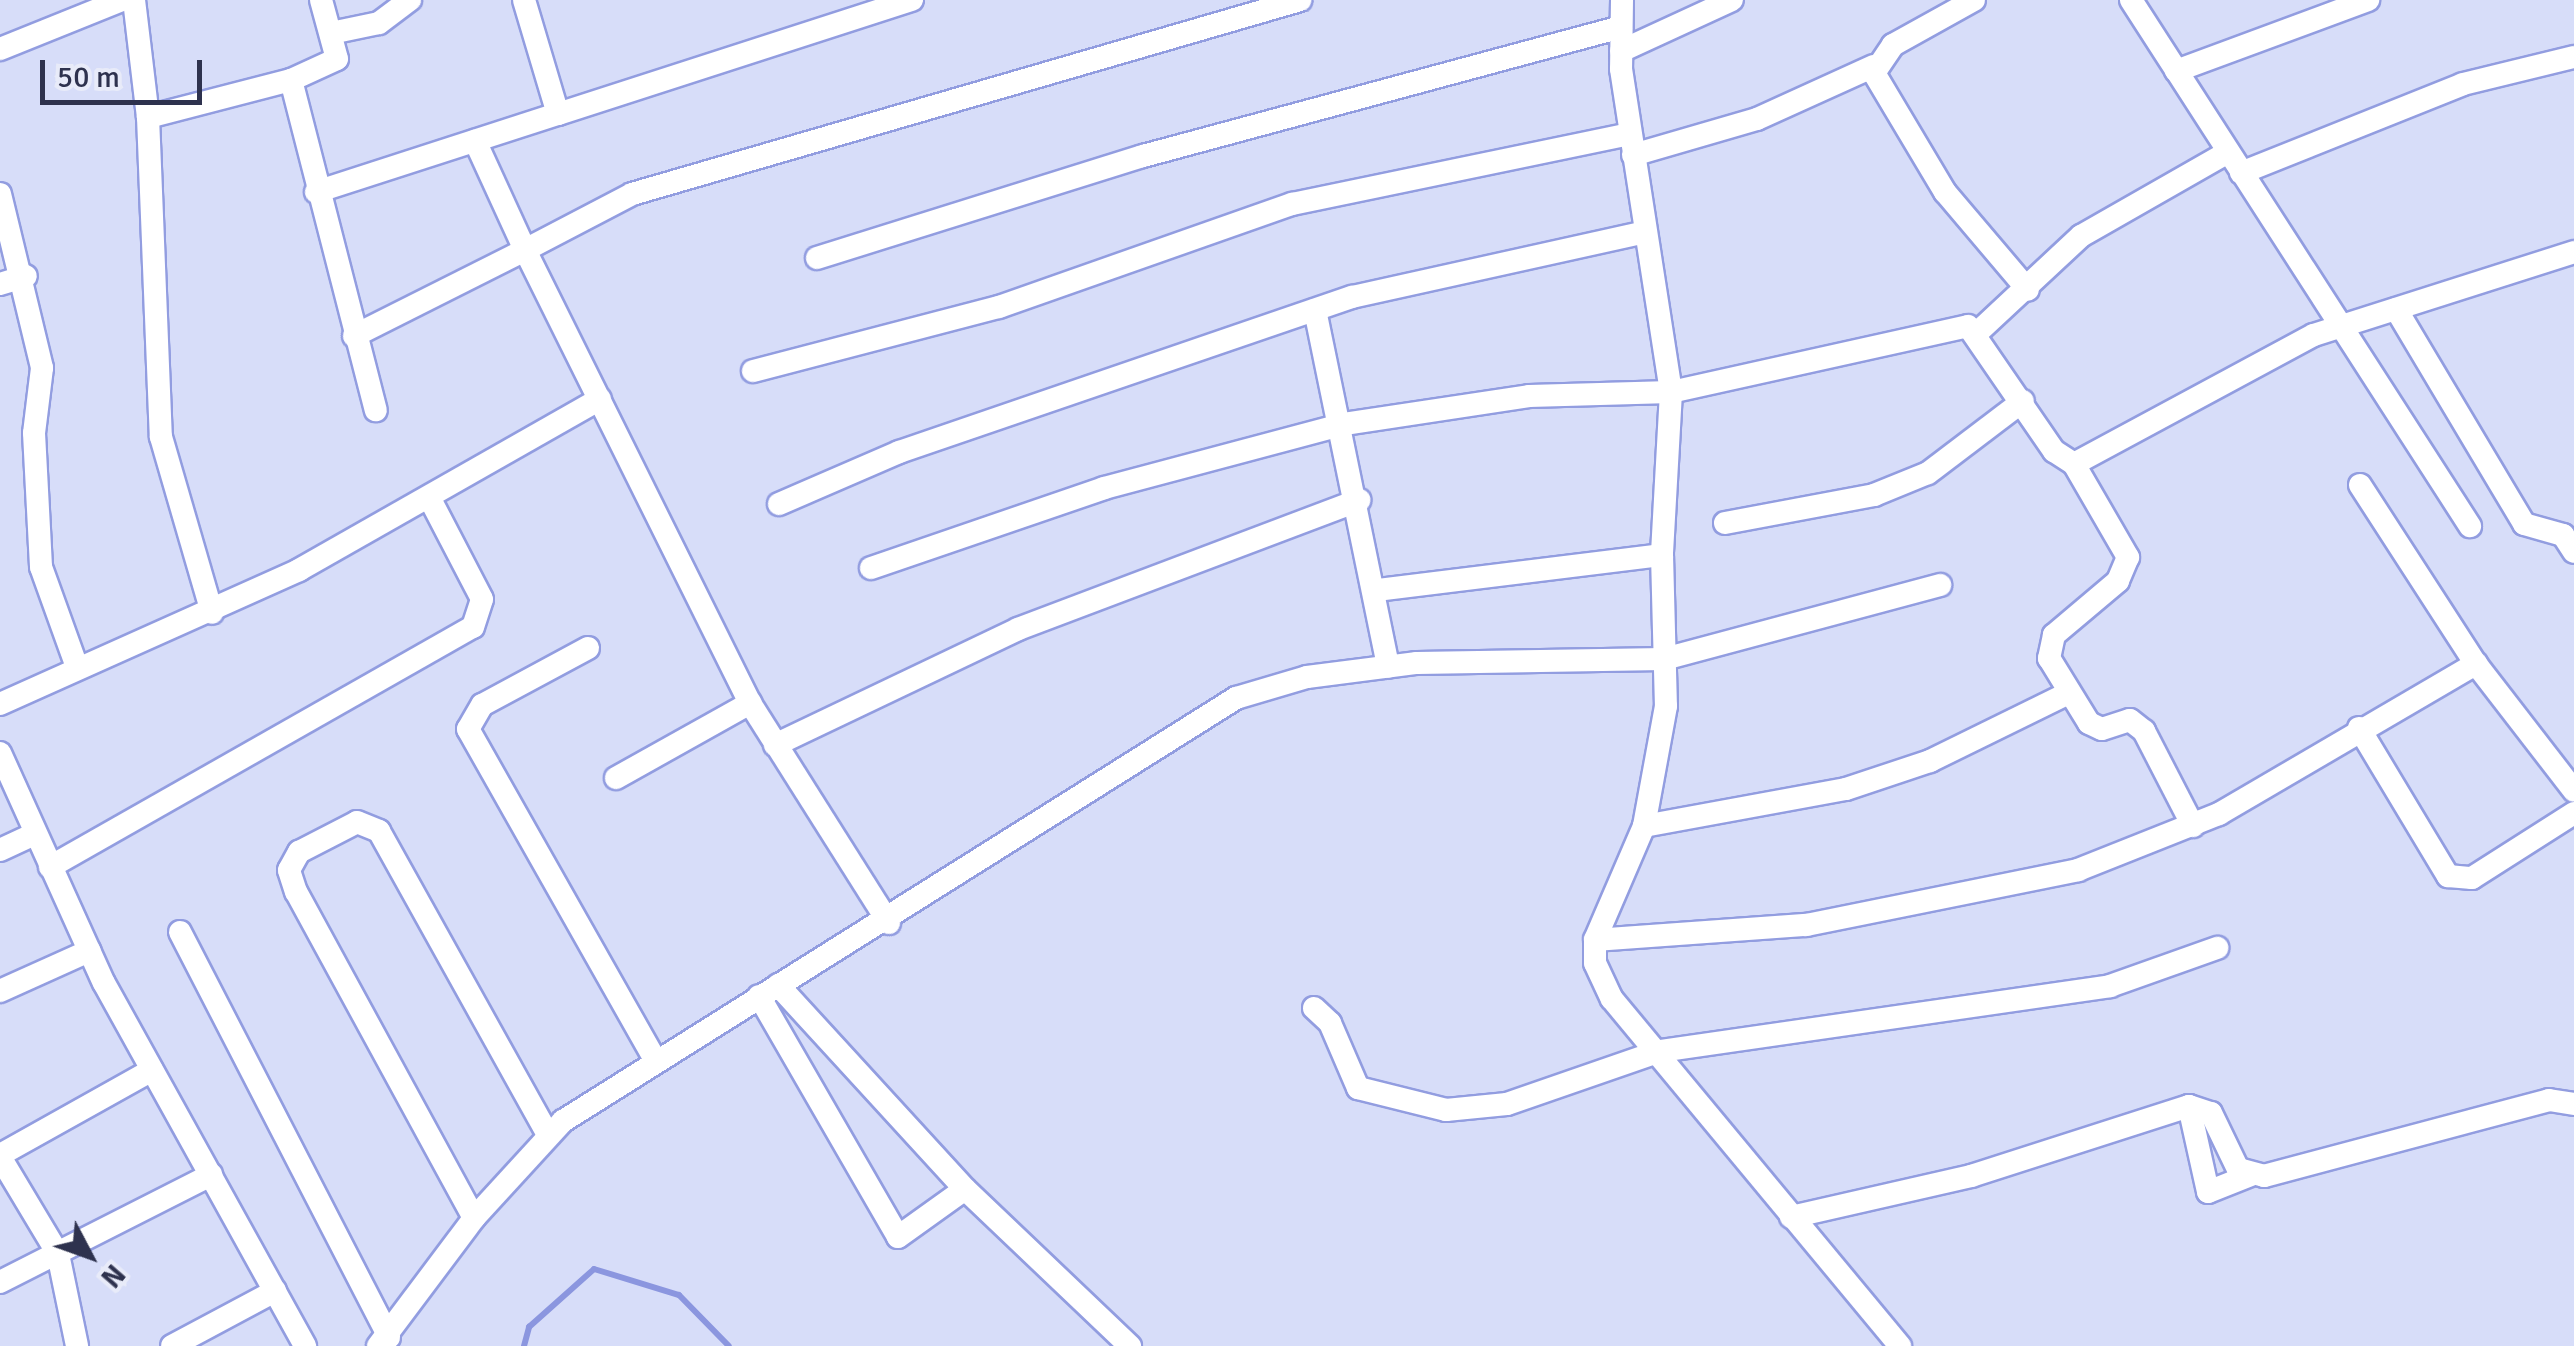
<!DOCTYPE html>
<style>
body{margin:0}
#map{position:relative;width:2574px;height:1346px;overflow:hidden;background:#d7ddf9;font-family:Signika,sans-serif}
div>[style]{position:absolute}
.stream>*{height:6px;margin:-3px;padding:0 3px;transform-origin:3px;border-radius:3px;background:#8b96df}
.roads{filter:drop-shadow(2px 0 #929de0) drop-shadow(-2px 0 #929de0) drop-shadow(0 2px #929de0) drop-shadow(0 -2px #929de0)}
.minor>*{height:22px;margin:-11px;padding:0 11px;transform-origin:11px;border-radius:11px;background:#fff}
span{translate:-50% -50%;white-space:nowrap;text-align:center;line-height:1.15;-webkit-text-stroke:9px #e8ebf9;paint-order:stroke}
.north{position:absolute;left:40px;top:1206px;width:100px;height:100px;-webkit-text-stroke:8px #e8ebf9;paint-order:stroke;rotate:131deg;font-size:28px;font-weight:700;line-height:40px;text-align:center;color:#2e324e}
.north::after{content:'';display:block;margin:auto;width:35px;height:45px;background:#2e324e;clip-path:polygon(50% 0,100% 100%,50% 72%,0 100%)}
.scale{position:absolute;left:40px;top:60px;width:162px;height:45px;box-sizing:border-box;border:5px solid #2e324e;border-top:0;padding-left:12px;font-size:30px;line-height:35px;white-space:nowrap;color:#2e324e;-webkit-text-stroke:8px #e8ebf9;paint-order:stroke}
</style>
<div id="map">
<div class="stream">
<i style="left:524px;top:1346px;width:20px;rotate:-75deg"></i>
<i style="left:529px;top:1327px;width:87px;rotate:-41.7deg"></i>
<i style="left:594px;top:1269px;width:89px;rotate:17deg"></i>
<i style="left:679px;top:1295px;width:71px;rotate:45.6deg"></i>
</div>
<div class="roads">
<div class="minor">
<i style="left:134px;top:0;width:118px;rotate:83.2deg"></i>
<i style="left:148px;top:117px;width:320px;rotate:87.7deg"></i>
<i style="left:161px;top:437px;width:183px;rotate:73.8deg"></i>
<i style="left:321px;top:0;width:61px;rotate:74.8deg"></i>
<i style="left:337px;top:59px;width:51px;rotate:155.5deg"></i>
<i style="left:291px;top:80px;width:341px;rotate:75.6deg"></i>
<i style="left:524px;top:0;width:119px;rotate:73.4deg"></i>
<i style="left:558px;top:114px;width:372px;rotate:-17.9deg"></i>
<i style="left:1622px;top:0;width:69px;rotate:90.8deg"></i>
<i style="left:1621px;top:69px;width:327px;rotate:81.2deg"></i>
<i style="left:1671px;top:392px;width:163px;rotate:93.2deg"></i>
<i style="left:1662px;top:555px;width:151px;rotate:88.5deg"></i>
<i style="left:1666px;top:706px;width:122px;rotate:100.4deg"></i>
<i style="left:1644px;top:826px;width:124px;rotate:113.3deg"></i>
<i style="left:1595px;top:940px;width:23px;rotate:90deg"></i>
<i style="left:1595px;top:963px;width:40px;rotate:65deg"></i>
<i style="left:1612px;top:999px;width:451px;rotate:50.3deg"></i>
<i style="left:1974px;top:0;width:93px;rotate:150.9deg"></i>
<i style="left:1893px;top:45px;width:34px;rotate:124deg"></i>
<i style="left:1874px;top:73px;width:139px;rotate:59.2deg"></i>
<i style="left:1945px;top:192px;width:128px;rotate:49.7deg"></i>
<i style="left:2131px;top:0;width:626px;rotate:57.2deg"></i>
<i style="left:331px;top:33px;width:49px;rotate:-11.8deg"></i>
<i style="left:379px;top:23px;width:39px;rotate:-37deg"></i>
<i style="left:0;top:49px;width:131px;rotate:-21.9deg"></i>
<i style="left:1621px;top:51px;width:122px;rotate:-24.7deg"></i>
<i style="left:2176px;top:71px;width:205px;rotate:-20.3deg"></i>
<i style="left:148px;top:117px;width:148px;rotate:-14.5deg"></i>
<i style="left:1633px;top:155px;width:129px;rotate:-16.2deg"></i>
<i style="left:1757px;top:119px;width:128px;rotate:-24.4deg"></i>
<i style="left:2241px;top:173px;width:239px;rotate:-21.8deg"></i>
<i style="left:2463px;top:84px;width:114px;rotate:-13.7deg"></i>
<i style="left:316px;top:192px;width:254px;rotate:-17.9deg"></i>
<i style="left:0;top:194px;width:179px;rotate:76.4deg"></i>
<i style="left:42px;top:368px;width:65px;rotate:97deg"></i>
<i style="left:34px;top:433px;width:134px;rotate:87deg"></i>
<i style="left:41px;top:567px;width:103px;rotate:70.2deg"></i>
<i style="left:817px;top:258px;width:342px;rotate:-17.4deg"></i>
<i style="left:1143px;top:156px;width:495px;rotate:-15.1deg"></i>
<i style="left:0;top:284px;width:27px;rotate:-17deg"></i>
<i style="left:2396px;top:309px;width:250px;rotate:59.2deg"></i>
<i style="left:2524px;top:524px;width:41px;rotate:15.8deg"></i>
<i style="left:2563px;top:535px;width:20px;rotate:57deg"></i>
<i style="left:1315px;top:310px;width:364px;rotate:78.4deg"></i>
<i style="left:1978px;top:332px;width:141px;rotate:-43deg"></i>
<i style="left:2081px;top:236px;width:169px;rotate:-29.7deg"></i>
<i style="left:354px;top:336px;width:191px;rotate:-26.7deg"></i>
<i style="left:525px;top:250px;width:120px;rotate:-114.6deg"></i>
<i style="left:753px;top:371px;width:254px;rotate:-14.6deg"></i>
<i style="left:999px;top:307px;width:311px;rotate:-19.4deg"></i>
<i style="left:1292px;top:204px;width:345px;rotate:-11.7deg"></i>
<i style="left:2074px;top:464px;width:108px;rotate:59.9deg"></i>
<i style="left:2128px;top:557px;width:26px;rotate:113deg"></i>
<i style="left:2118px;top:581px;width:84px;rotate:139.8deg"></i>
<i style="left:2054px;top:635px;width:24px;rotate:102deg"></i>
<i style="left:2049px;top:658px;width:76px;rotate:58.4deg"></i>
<i style="left:2089px;top:723px;width:14px;rotate:25deg"></i>
<i style="left:2102px;top:729px;width:29px;rotate:-18deg"></i>
<i style="left:2130px;top:720px;width:18px;rotate:38deg"></i>
<i style="left:2144px;top:731px;width:107px;rotate:62.7deg"></i>
<i style="left:2360px;top:485px;width:213px;rotate:57.1deg"></i>
<i style="left:2476px;top:664px;width:160px;rotate:52.3deg"></i>
<i style="left:779px;top:504px;width:131px;rotate:-23.4deg"></i>
<i style="left:899px;top:452px;width:479px;rotate:-18.9deg"></i>
<i style="left:1352px;top:297px;width:299px;rotate:-12.5deg"></i>
<i style="left:1725px;top:523px;width:152px;rotate:-10.6deg"></i>
<i style="left:1874px;top:495px;width:58px;rotate:-22.2deg"></i>
<i style="left:1928px;top:473px;width:119px;rotate:-37.2deg"></i>
<i style="left:871px;top:568px;width:246px;rotate:-18.9deg"></i>
<i style="left:1104px;top:488px;width:248px;rotate:-14.9deg"></i>
<i style="left:1344px;top:424px;width:187px;rotate:-8.6deg"></i>
<i style="left:1529px;top:396px;width:142px;rotate:-1.6deg"></i>
<i style="left:1671px;top:392px;width:304px;rotate:-12.5deg"></i>
<i style="left:1968px;top:326px;width:152px;rotate:55.5deg"></i>
<i style="left:2054px;top:451px;width:24px;rotate:33deg"></i>
<i style="left:2074px;top:464px;width:272px;rotate:-28.3deg"></i>
<i style="left:2314px;top:335px;width:273px;rotate:-17.7deg"></i>
<i style="left:1377px;top:590px;width:287px;rotate:-7deg"></i>
<i style="left:588px;top:648px;width:120px;rotate:151.7deg"></i>
<i style="left:482px;top:705px;width:28px;rotate:120deg"></i>
<i style="left:468px;top:729px;width:380px;rotate:60.5deg"></i>
<i style="left:0;top:704px;width:328px;rotate:-24.1deg"></i>
<i style="left:299px;top:570px;width:346px;rotate:-29.6deg"></i>
<i style="left:2359px;top:728px;width:173px;rotate:59deg"></i>
<i style="left:2448px;top:876px;width:24px;rotate:5deg"></i>
<i style="left:2472px;top:878px;width:121px;rotate:-32.5deg"></i>
<i style="left:775px;top:745px;width:269px;rotate:-25.5deg"></i>
<i style="left:1018px;top:629px;width:365px;rotate:-20.7deg"></i>
<i style="left:0;top:753px;width:252px;rotate:65.7deg"></i>
<i style="left:104px;top:983px;width:415px;rotate:61deg"></i>
<i style="left:616px;top:778px;width:154px;rotate:-29.2deg"></i>
<i style="left:1644px;top:826px;width:205px;rotate:-10.4deg"></i>
<i style="left:1846px;top:789px;width:89px;rotate:-18.4deg"></i>
<i style="left:1930px;top:761px;width:155px;rotate:-26.1deg"></i>
<i style="left:0;top:850px;width:38px;rotate:-25deg"></i>
<i style="left:50px;top:867px;width:486px;rotate:-29.6deg"></i>
<i style="left:473px;top:627px;width:29px;rotate:-72deg"></i>
<i style="left:482px;top:599px;width:110px;rotate:-117.5deg"></i>
<i style="left:889px;top:923px;width:260px;rotate:-122.3deg"></i>
<i style="left:750px;top:703px;width:506px;rotate:-116.41deg"></i>
<i style="left:525px;top:250px;width:121px;rotate:-27.6deg"></i>
<i style="left:632px;top:194px;width:696px;rotate:-16.19deg"></i>
<i style="left:180px;top:932px;width:456px;rotate:62.7deg"></i>
<i style="left:1595px;top:940px;width:212px;rotate:-4.1deg"></i>
<i style="left:1806px;top:925px;width:278px;rotate:-11.4deg"></i>
<i style="left:2078px;top:870px;width:152px;rotate:-21.7deg"></i>
<i style="left:2219px;top:814px;width:298px;rotate:-30.3deg"></i>
<i style="left:778px;top:985px;width:277px;rotate:47.5deg"></i>
<i style="left:965px;top:1189px;width:228px;rotate:43.6deg"></i>
<i style="left:0;top:991px;width:98px;rotate:-24.2deg"></i>
<i style="left:759px;top:996px;width:278px;rotate:60deg"></i>
<i style="left:898px;top:1237px;width:82px;rotate:-35.6deg"></i>
<i style="left:1314px;top:1008px;width:22px;rotate:43deg"></i>
<i style="left:1330px;top:1023px;width:71px;rotate:66.7deg"></i>
<i style="left:1358px;top:1088px;width:91px;rotate:14deg"></i>
<i style="left:1446px;top:1110px;width:61px;rotate:-5.6deg"></i>
<i style="left:1507px;top:1104px;width:162px;rotate:-19.1deg"></i>
<i style="left:1660px;top:1051px;width:455px;rotate:-8.2deg"></i>
<i style="left:2110px;top:986px;width:114px;rotate:-19.6deg"></i>
<i style="left:2189px;top:1106px;width:88px;rotate:77.5deg"></i>
<i style="left:2208px;top:1192px;width:46px;rotate:-21.6deg"></i>
<i style="left:0;top:1155px;width:174px;rotate:-29.2deg"></i>
<i style="left:0;top:1157px;width:113px;rotate:59.1deg"></i>
<i style="left:58px;top:1254px;width:94px;rotate:78.3deg"></i>
<i style="left:1791px;top:1217px;width:185px;rotate:-12.8deg"></i>
<i style="left:1971px;top:1176px;width:229px;rotate:-17.8deg"></i>
<i style="left:2189px;top:1106px;width:23px;rotate:18deg"></i>
<i style="left:2211px;top:1113px;width:62px;rotate:64.3deg"></i>
<i style="left:2238px;top:1169px;width:27px;rotate:15deg"></i>
<i style="left:2264px;top:1176px;width:295px;rotate:-14.9deg"></i>
<i style="left:2549px;top:1100px;width:25px;rotate:9deg"></i>
<i style="left:474px;top:1218px;width:371px;rotate:-118.6deg"></i>
<i style="left:296px;top:892px;width:23px;rotate:-108deg"></i>
<i style="left:289px;top:870px;width:21px;rotate:-61deg"></i>
<i style="left:299px;top:852px;width:65px;rotate:-27.3deg"></i>
<i style="left:357px;top:822px;width:24px;rotate:22deg"></i>
<i style="left:379px;top:831px;width:348px;rotate:60.9deg"></i>
<i style="left:0;top:1282px;width:237px;rotate:-26.9deg"></i>
<i style="left:172px;top:1346px;width:117px;rotate:-28.1deg"></i>
<i style="left:378px;top:1346px;width:160px;rotate:-53.1deg"></i>
<i style="left:474px;top:1218px;width:132px;rotate:-47.5deg"></i>
<i style="left:563px;top:1121px;width:795px;rotate:-32.15deg"></i>
<i style="left:1236px;top:698px;width:74px;rotate:-16.5deg"></i>
<i style="left:1307px;top:677px;width:111px;rotate:-7.3deg"></i>
<i style="left:1417px;top:663px;width:247px;rotate:-0.9deg"></i>
<i style="left:1664px;top:659px;width:286px;rotate:-15deg"></i>
</div>
</div>
<div class="north">N</div>
<div class="scale">50 m</div>
</div>
